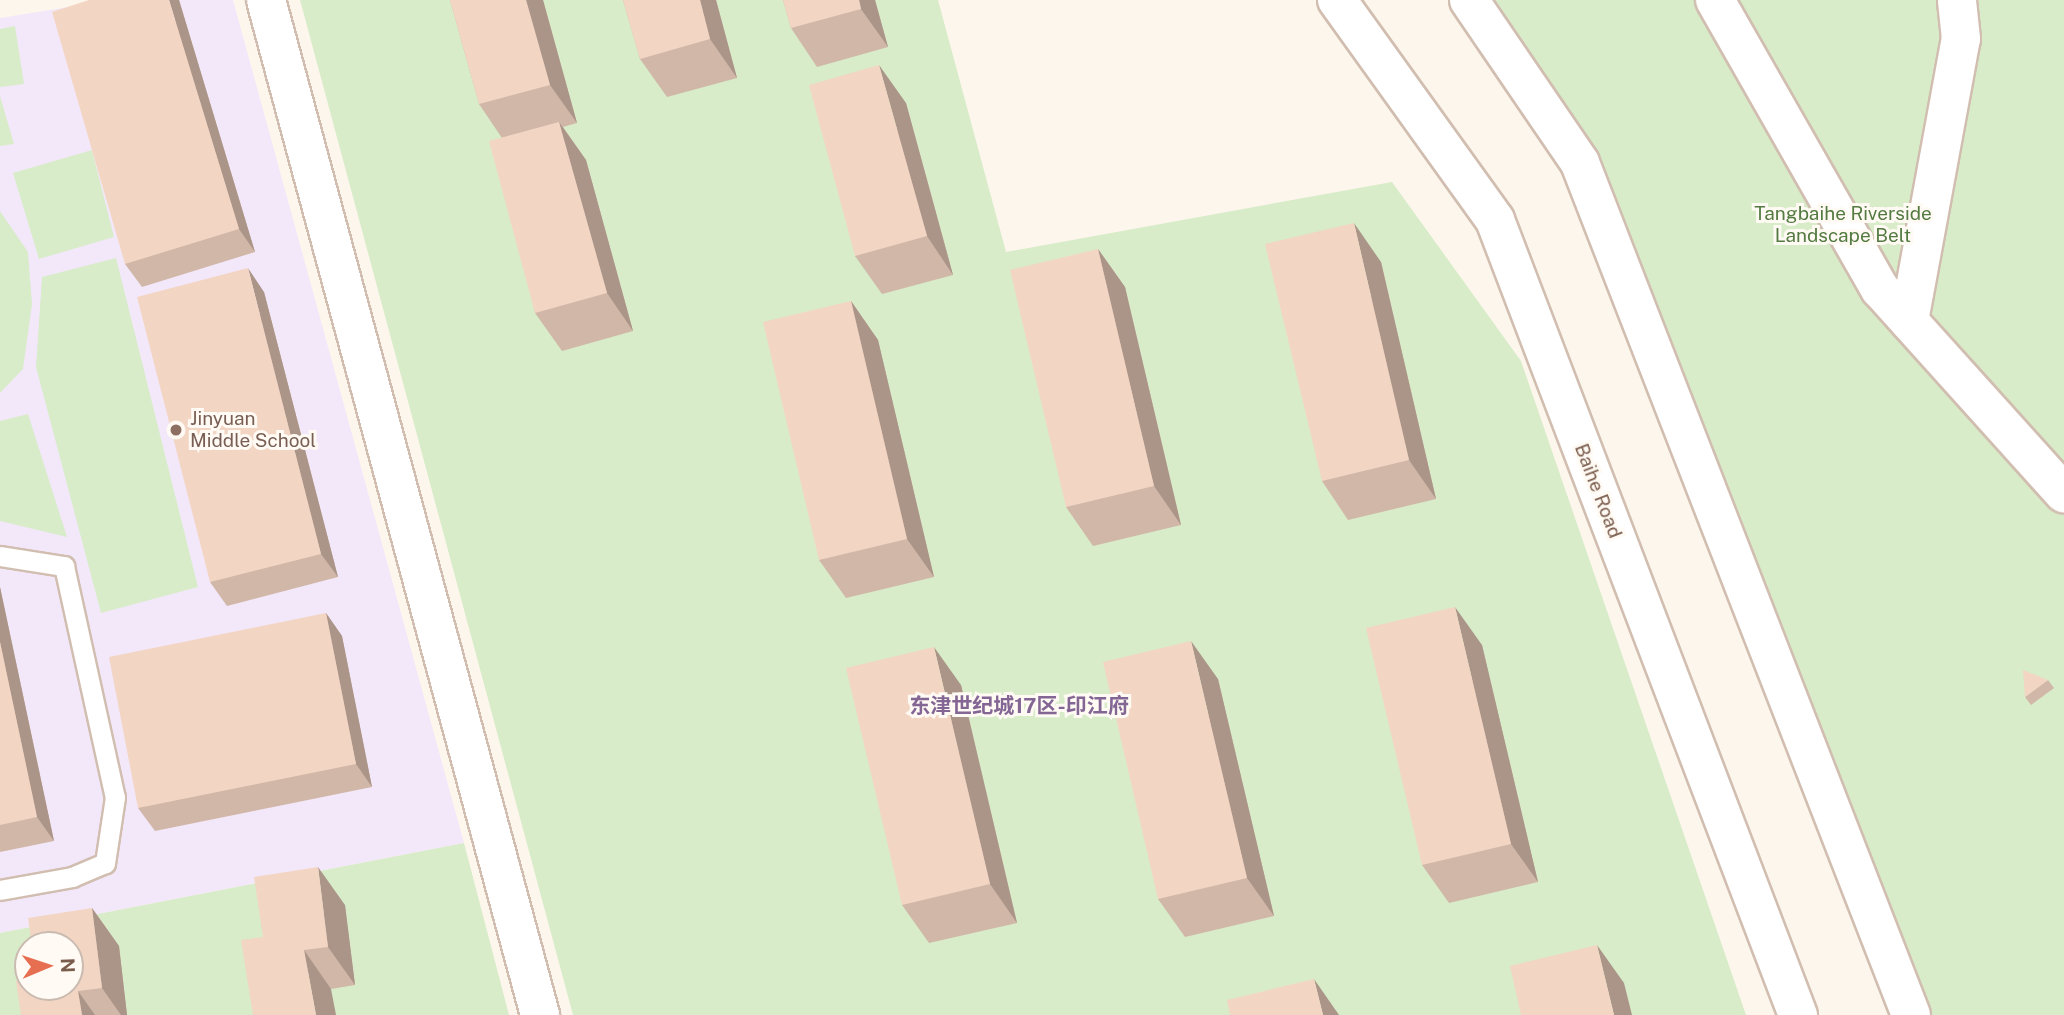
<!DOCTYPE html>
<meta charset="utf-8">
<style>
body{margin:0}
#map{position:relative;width:2064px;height:1015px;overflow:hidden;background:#fdf6ec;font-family:"Public Sans","Noto Sans SC",sans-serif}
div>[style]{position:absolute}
.education>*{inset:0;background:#f3e8fa}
.green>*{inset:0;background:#d8ecc9}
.roads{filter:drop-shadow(2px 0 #d1beb0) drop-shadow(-2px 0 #d1beb0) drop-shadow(0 2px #d1beb0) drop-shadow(0 -2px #d1beb0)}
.lane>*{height:19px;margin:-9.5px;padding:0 9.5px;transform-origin:9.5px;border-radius:9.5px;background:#fff}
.street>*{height:38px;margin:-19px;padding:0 19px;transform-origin:19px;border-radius:19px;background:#fff}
.secondary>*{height:38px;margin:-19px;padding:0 19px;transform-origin:19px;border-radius:19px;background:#fff}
.wall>*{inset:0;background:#d1b7a8}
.shaded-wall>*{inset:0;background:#aa9588}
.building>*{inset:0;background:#f3d5c3}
.dots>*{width:19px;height:19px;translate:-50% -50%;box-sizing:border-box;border:4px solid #fffaf3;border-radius:50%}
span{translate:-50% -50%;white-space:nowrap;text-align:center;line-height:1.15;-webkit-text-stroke:6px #fffaf3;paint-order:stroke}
.park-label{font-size:19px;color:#537a41}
.education-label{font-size:19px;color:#785e54}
.left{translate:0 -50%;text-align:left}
.street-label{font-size:19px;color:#7a5c4d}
.neighbourhood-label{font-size:21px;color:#846695;font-weight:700}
.north{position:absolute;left:14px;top:931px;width:70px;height:70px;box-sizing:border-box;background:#fffaf3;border:2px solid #cabbb1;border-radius:50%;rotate:88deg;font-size:19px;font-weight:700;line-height:28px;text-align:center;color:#7a5c4d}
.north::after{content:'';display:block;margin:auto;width:24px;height:32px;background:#e76f51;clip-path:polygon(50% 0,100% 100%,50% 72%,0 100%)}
</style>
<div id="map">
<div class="education">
<i style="clip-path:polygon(112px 0,233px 0,464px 843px,0 933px,0 18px)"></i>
</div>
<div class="green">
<i style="clip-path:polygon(300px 0,938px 0,1006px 252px,1392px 182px,1521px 361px,1746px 1015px,573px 1015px)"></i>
<i style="clip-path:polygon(1469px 0,2064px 0,2064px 1015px,1911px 1015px,1580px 163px)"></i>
<i style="clip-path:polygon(15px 26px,24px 84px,0 87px,0 29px)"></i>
<i style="clip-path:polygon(0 96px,14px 144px,0 146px)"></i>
<i style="clip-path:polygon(92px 150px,114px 237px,39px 259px,13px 173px)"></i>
<i style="clip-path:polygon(0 211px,28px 252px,32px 304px,23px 369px,0 393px)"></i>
<i style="clip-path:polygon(116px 258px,198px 587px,101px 613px,36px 367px,42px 277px)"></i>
<i style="clip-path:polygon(28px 414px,67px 537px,0 521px,0 421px)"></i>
<i style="clip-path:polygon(evenodd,464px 843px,509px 1015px,0 1015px,0 933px,464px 843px,28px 945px,70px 945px,70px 987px,28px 987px,28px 945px)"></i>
</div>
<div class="roads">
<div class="lane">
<i style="left:0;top:556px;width:65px;rotate:8.9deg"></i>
<i style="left:64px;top:566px;width:237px;rotate:77.6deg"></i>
<i style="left:115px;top:797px;width:67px;rotate:98.6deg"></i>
<i style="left:105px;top:863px;width:36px;rotate:157deg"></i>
<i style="left:72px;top:877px;width:73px;rotate:169.8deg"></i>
</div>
<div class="street">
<i style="left:1715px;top:0;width:333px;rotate:60.3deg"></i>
<i style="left:1880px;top:289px;width:275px;rotate:48deg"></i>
<i style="left:1909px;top:321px;width:287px;rotate:-79.6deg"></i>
<i style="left:1961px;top:39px;width:39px;rotate:-96deg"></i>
</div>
<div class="secondary">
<i style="left:266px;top:0;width:1051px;rotate:74.89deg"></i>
<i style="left:1337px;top:0;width:271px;rotate:54.3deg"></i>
<i style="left:1495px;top:220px;width:851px;rotate:69.14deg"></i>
<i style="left:1469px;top:0;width:197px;rotate:55.7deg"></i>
<i style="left:1580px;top:163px;width:914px;rotate:68.77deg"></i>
</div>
</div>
<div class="wall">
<i style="clip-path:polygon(179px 0,255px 252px,142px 287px,125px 264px)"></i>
<i style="clip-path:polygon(450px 0,543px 0,577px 123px,563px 127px,586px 160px,633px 331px,562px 351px,535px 313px,502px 138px,479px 104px)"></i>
<i style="clip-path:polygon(623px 0,716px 0,737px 78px,667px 97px,640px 59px)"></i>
<i style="clip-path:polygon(783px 0,875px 0,888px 47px,817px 67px,791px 28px)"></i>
<i style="clip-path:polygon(906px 103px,953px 275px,882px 294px,855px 256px)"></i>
<i style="clip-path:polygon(1098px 249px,1125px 287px,1181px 525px,1093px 546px,1066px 507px)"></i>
<i style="clip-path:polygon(1381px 262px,1436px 499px,1348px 520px,1322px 481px)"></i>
<i style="clip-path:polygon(264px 292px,338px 577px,227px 606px,210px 582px)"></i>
<i style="clip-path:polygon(851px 301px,878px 340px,934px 577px,846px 598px,819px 560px)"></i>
<i style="clip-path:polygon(0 587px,54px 841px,0 852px)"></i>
<i style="clip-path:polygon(326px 613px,342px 636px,372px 787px,155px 831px,138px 808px)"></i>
<i style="clip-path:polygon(1482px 645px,1538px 882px,1449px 903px,1422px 865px)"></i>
<i style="clip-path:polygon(1218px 679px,1274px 916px,1185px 937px,1158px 899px)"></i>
<i style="clip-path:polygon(2048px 680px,2054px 688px,2031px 705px,2025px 697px)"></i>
<i style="clip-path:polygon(961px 685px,1017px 923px,929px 943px,902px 905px)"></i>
<i style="clip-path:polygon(345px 905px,355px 985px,331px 989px,263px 937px)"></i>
<i style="clip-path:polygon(92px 908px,119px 946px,127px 1015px,21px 1015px,70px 987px)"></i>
</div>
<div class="shaded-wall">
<i style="clip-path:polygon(169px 0,179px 0,255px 252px,239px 229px)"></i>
<i style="clip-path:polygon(526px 0,543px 0,577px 123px,550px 85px)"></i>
<i style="clip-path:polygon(700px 0,716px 0,737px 78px,710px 39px)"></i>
<i style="clip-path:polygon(859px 0,875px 0,888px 47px,861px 9px)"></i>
<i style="clip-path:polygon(879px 65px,906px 103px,953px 275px,927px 236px)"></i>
<i style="clip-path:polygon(559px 122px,586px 160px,633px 331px,607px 293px)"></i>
<i style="clip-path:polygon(1354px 223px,1381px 262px,1436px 499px,1409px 460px)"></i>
<i style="clip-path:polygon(1098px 249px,1125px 287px,1181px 525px,1154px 486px)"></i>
<i style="clip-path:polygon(248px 268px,264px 292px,338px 577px,321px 554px)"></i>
<i style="clip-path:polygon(851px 301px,878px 340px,934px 577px,907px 539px)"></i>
<i style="clip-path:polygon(0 587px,54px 841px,37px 817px,0 642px)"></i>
<i style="clip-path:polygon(1455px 607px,1482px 645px,1538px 882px,1511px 844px)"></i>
<i style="clip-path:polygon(326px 613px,342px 636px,372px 787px,356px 764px)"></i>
<i style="clip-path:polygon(1191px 641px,1218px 679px,1274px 916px,1247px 878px)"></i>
<i style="clip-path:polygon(934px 647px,961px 685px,1017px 923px,990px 884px)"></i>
<i style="clip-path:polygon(318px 867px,345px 905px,355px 985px,328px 947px)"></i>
<i style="clip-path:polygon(92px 908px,119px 946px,127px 1015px,121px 1015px,102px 988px)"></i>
<i style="clip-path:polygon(1597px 945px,1624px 983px,1632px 1015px,1614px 1015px)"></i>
<i style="clip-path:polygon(304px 950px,331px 989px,336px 1015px,316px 1015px)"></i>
<i style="clip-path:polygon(1314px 979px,1339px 1015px,1323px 1015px)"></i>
<i style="clip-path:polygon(78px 991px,95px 1015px,82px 1015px)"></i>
</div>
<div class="building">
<i style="clip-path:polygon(89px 0,169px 0,239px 229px,125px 264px,52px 12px)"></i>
<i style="clip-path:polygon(450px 0,526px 0,550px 85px,479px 104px)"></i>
<i style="clip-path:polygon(623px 0,700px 0,710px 39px,640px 59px)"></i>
<i style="clip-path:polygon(783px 0,859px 0,861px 9px,791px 28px)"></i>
<i style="clip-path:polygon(879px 65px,927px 236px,855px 256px,809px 85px)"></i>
<i style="clip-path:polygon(559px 122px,607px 293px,535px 313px,489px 141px)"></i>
<i style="clip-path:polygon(1354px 223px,1409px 460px,1322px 481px,1265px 244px)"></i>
<i style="clip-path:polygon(1098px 249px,1154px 486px,1066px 507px,1010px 270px)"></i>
<i style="clip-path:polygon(248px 268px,321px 554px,210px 582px,137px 297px)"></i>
<i style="clip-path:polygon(851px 301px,907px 539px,819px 560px,763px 322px)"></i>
<i style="clip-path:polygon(1455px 607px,1511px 844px,1422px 865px,1366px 628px)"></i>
<i style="clip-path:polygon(326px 613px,356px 764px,138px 808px,109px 657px)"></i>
<i style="clip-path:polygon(1191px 641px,1247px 878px,1158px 899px,1103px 662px)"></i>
<i style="clip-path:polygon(0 642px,37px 817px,0 825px)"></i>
<i style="clip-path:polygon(934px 647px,990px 884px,902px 905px,846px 668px)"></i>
<i style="clip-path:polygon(2023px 670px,2048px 680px,2025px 697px)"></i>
<i style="clip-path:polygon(318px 867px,328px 947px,304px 950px,316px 1015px,253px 1015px,241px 940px,263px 937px,254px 877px)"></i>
<i style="clip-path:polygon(92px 908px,102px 988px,78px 991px,82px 1015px,21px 1015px,16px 981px,28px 979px,28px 987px,70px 987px,70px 945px,32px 945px,28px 918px)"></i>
<i style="clip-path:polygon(1597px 945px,1614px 1015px,1521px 1015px,1510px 966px)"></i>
<i style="clip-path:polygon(1314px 979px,1323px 1015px,1230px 1015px,1227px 1000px)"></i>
</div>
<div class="dots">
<i style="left:176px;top:430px;background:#8d6e63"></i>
</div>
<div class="park-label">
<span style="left:1843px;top:225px">Tangbaihe Riverside<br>Landscape Belt</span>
</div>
<div class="education-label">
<span class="left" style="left:190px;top:430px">Jinyuan<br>Middle School</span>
</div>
<div class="street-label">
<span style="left:1598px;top:491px;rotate:69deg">Baihe Road</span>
</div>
<div class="neighbourhood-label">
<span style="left:1019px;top:706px">东津世纪城17区-印江府</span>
</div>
<div class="north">N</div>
</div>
